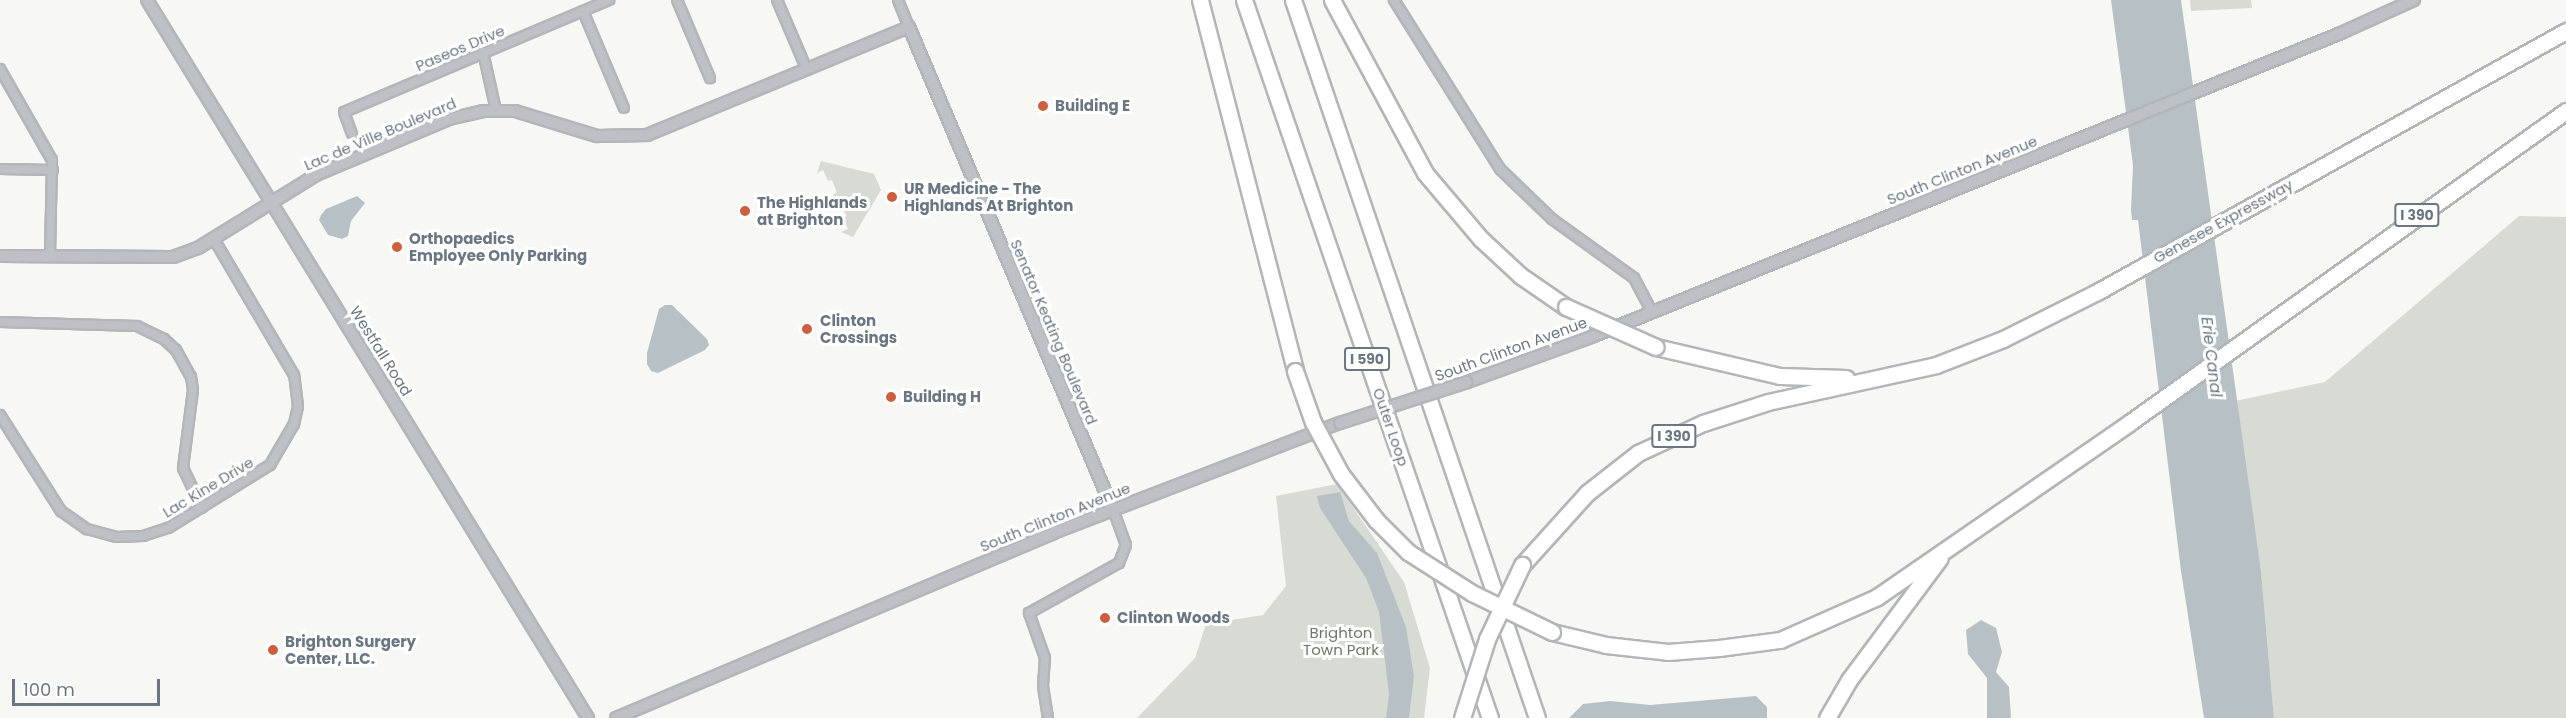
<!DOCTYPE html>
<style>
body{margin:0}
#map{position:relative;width:2566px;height:718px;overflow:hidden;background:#f7f7f4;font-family:Poppins,sans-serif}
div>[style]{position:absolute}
.green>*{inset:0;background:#d7dbd4}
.water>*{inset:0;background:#b7c1c5}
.roads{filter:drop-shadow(2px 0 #b3b6b9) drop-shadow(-2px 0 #b3b6b9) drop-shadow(0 2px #b3b6b9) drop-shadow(0 -2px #b3b6b9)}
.minor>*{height:8px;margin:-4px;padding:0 4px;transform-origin:4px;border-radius:4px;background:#bdc0c4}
.tertiary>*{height:10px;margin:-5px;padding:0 5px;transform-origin:5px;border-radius:5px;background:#bdc0c4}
.motorway>*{height:15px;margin:-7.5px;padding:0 7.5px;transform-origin:7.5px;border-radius:7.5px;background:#fff}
.bridges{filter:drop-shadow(2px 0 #b3b6b9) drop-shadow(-2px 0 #b3b6b9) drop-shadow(0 2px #b3b6b9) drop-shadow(0 -2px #b3b6b9)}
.tertiary-bridge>*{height:10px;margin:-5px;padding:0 5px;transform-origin:5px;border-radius:5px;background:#bdc0c4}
.motorway-bridge>*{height:15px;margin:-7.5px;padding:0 7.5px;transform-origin:7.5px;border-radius:7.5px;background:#fff}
.dots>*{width:16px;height:16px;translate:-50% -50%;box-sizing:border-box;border:3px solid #fff;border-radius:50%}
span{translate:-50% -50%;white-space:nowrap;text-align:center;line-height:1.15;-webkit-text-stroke:6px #fff;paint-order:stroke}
.shield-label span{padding:2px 4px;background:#fff;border:2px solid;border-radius:4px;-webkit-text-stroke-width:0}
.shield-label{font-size:14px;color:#6a7782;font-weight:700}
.street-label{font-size:15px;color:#6a7782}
.poi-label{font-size:15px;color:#6a7782;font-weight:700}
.left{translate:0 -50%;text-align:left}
.park-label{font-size:15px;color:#6b7a68}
.water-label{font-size:16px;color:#66777e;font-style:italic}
.scale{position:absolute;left:12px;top:679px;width:148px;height:27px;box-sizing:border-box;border:3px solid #6a7782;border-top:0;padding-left:8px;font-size:18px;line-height:21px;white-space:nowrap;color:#6a7782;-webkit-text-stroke:4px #fff;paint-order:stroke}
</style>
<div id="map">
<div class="green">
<i style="clip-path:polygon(2190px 0,2251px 0,2252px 8px,2191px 11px)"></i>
<i style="clip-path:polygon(821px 161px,874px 174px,881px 190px,853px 237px,841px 232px,848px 229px,843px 218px,847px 216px,833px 194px,837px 193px,832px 180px,828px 181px,823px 170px,817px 173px)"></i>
<i style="clip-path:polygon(2519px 216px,2566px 217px,2566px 718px,2274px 718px,2261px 571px,2235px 401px,2325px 382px)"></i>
<i style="clip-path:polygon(1337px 484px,1404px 582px,1430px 668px,1424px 718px,1137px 718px,1195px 658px,1206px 624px,1263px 615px,1286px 586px,1276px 496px)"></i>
</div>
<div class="water">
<i style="clip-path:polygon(2111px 0,2181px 0,2261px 571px,2274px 718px,2204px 718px,2181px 571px,2138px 220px,2132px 220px,2131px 210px,2133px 165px)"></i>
<i style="clip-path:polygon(357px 196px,365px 203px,351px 221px,348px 236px,342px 239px,328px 235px,319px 220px,321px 215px,326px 209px)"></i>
<i style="clip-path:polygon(665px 305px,672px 305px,707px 339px,709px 345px,705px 350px,658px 373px,651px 371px,647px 364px,647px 353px,659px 309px)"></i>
<i style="clip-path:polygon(1340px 492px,1349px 521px,1377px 553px,1406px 627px,1414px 676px,1409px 718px,1386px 718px,1389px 694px,1379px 612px,1366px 578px,1320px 508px,1317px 496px)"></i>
<i style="clip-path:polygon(1981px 620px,1996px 628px,2002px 652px,1996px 672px,2009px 687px,2011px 718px,1987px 718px,1987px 678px,1968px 654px,1966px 630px)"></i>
<i style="clip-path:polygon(1756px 696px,1767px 707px,1767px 718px,1569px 718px,1583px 704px,1610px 701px,1650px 705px)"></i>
</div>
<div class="roads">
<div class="minor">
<i style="left:677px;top:0;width:85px;rotate:67.1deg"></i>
<i style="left:777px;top:0;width:76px;rotate:66.8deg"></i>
<i style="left:898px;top:0;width:29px;rotate:68deg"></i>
<i style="left:1394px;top:0;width:199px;rotate:57.9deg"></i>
<i style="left:1500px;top:169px;width:72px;rotate:43.9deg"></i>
<i style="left:1552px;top:219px;width:101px;rotate:35.7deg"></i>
<i style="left:1634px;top:278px;width:38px;rotate:62deg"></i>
<i style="left:583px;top:11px;width:105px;rotate:67.1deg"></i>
<i style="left:483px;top:52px;width:59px;rotate:77.4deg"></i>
<i style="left:0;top:69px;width:105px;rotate:60.3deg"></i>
<i style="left:52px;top:160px;width:96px;rotate:91.2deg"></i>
<i style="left:352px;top:134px;width:23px;rotate:-110deg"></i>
<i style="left:344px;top:112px;width:288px;rotate:-22.9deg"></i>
<i style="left:0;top:169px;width:53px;rotate:1.1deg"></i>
<i style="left:0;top:322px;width:137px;rotate:1.7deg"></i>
<i style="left:137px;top:326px;width:30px;rotate:26deg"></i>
<i style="left:164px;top:339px;width:16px;rotate:43deg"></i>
<i style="left:176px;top:350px;width:31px;rotate:61deg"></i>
<i style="left:191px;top:377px;width:13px;rotate:81deg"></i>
<i style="left:193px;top:390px;width:79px;rotate:97.3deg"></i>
<i style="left:183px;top:468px;width:44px;rotate:64.6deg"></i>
<i style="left:0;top:415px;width:114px;rotate:57.6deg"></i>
<i style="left:61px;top:511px;width:32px;rotate:35deg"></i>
<i style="left:87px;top:529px;width:31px;rotate:15deg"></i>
<i style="left:117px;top:537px;width:26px;rotate:-2deg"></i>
<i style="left:143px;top:536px;width:26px;rotate:-18deg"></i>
<i style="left:168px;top:528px;width:120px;rotate:-31.7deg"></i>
<i style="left:270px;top:465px;width:48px;rotate:-59.7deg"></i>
<i style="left:294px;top:424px;width:18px;rotate:-77deg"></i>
<i style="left:298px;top:406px;width:31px;rotate:-97deg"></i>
<i style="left:294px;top:375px;width:158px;rotate:-120.5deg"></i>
<i style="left:1048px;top:718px;width:32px;rotate:-99deg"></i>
<i style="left:1043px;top:686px;width:28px;rotate:-86deg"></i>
<i style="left:1045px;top:658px;width:48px;rotate:-109.6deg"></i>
<i style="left:1029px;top:613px;width:103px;rotate:-29.1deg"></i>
<i style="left:1119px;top:563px;width:19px;rotate:-69deg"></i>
<i style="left:1126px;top:545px;width:37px;rotate:-110deg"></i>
</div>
<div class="tertiary">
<i style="left:147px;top:0;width:843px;rotate:58.44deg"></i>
<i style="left:0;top:256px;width:173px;rotate:0.3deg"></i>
<i style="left:173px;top:257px;width:27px;rotate:-20deg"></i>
<i style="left:198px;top:248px;width:139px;rotate:-31.7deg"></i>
<i style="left:316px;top:175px;width:144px;rotate:-22.8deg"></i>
<i style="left:449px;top:119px;width:35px;rotate:-13deg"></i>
<i style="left:483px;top:111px;width:32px"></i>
<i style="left:515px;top:111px;width:86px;rotate:17deg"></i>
<i style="left:597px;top:136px;width:50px;rotate:-1.1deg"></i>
<i style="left:647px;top:135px;width:283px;rotate:-22.4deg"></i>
<i style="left:909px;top:27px;width:524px;rotate:67.1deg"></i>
<i style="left:1467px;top:382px;width:132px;rotate:-19.9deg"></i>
<i style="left:1591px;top:337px;width:809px;rotate:-22.06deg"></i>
<i style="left:2341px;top:33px;width:80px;rotate:-24.3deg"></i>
<i style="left:616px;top:718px;width:475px;rotate:-22.9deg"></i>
<i style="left:1053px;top:533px;width:307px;rotate:-21deg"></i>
</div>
<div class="motorway">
<i style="left:1200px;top:0;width:383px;rotate:75.6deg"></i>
<i style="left:1244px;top:0;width:759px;rotate:71.09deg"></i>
<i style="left:1293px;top:0;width:758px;rotate:71.23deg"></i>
<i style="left:1332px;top:0;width:196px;rotate:61.7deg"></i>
<i style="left:1425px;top:173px;width:87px;rotate:49.7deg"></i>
<i style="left:1481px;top:239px;width:54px;rotate:42.8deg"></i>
<i style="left:1521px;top:276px;width:55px;rotate:34.6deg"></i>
<i style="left:1656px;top:347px;width:127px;rotate:13.2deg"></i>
<i style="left:1780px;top:376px;width:66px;rotate:1.7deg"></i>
<i style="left:1522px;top:565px;width:97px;rotate:-47.9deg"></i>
<i style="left:1587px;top:493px;width:65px;rotate:-38.1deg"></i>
<i style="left:1638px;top:453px;width:72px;rotate:-24.8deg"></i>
<i style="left:1703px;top:423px;width:68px;rotate:-17.9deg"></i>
<i style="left:1768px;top:402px;width:172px;rotate:-12.4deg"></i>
<i style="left:1936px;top:365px;width:72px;rotate:-21.2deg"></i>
<i style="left:2003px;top:339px;width:105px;rotate:-26.6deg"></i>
<i style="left:2097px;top:292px;width:537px;rotate:-29.1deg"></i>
<i style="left:1552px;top:632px;width:56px;rotate:13.5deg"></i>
<i style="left:1606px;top:645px;width:62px;rotate:6.4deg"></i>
<i style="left:1668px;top:652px;width:51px;rotate:-4.5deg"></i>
<i style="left:1719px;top:648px;width:62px;rotate:-7.5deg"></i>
<i style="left:1780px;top:640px;width:106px;rotate:-23.9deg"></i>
<i style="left:1877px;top:597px;width:306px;rotate:-34.6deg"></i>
<i style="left:2129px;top:423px;width:537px;rotate:-35.53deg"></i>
<i style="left:1827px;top:718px;width:44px;rotate:-59.9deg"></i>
<i style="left:1849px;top:680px;width:152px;rotate:-53.3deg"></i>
</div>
</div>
<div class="bridges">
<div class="tertiary-bridge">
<i style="left:1340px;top:423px;width:133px;rotate:-17.9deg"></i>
</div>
<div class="motorway-bridge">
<i style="left:1566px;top:307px;width:98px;rotate:24deg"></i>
<i style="left:1295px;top:371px;width:54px;rotate:70.6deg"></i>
<i style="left:1313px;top:422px;width:59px;rotate:61.7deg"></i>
<i style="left:1341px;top:474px;width:58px;rotate:52.7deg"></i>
<i style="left:1376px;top:520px;width:45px;rotate:45deg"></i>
<i style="left:1408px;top:552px;width:76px;rotate:32.6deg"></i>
<i style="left:1472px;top:593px;width:89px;rotate:26deg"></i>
<i style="left:1462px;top:718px;width:83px;rotate:-72.4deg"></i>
<i style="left:1487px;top:639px;width:82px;rotate:-64.7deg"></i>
</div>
</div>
<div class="dots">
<i style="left:1043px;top:106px;background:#cd5e3e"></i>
<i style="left:892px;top:197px;background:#cd5e3e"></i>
<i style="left:745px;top:211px;background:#cd5e3e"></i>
<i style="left:397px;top:247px;background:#cd5e3e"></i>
<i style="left:807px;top:329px;background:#cd5e3e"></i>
<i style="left:891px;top:397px;background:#cd5e3e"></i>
<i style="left:1105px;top:618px;background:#cd5e3e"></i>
<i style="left:273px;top:650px;background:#cd5e3e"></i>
</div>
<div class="shield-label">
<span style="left:2417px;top:215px">I 390</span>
<span style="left:1367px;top:359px">I 590</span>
<span style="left:1674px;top:436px">I 390</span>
</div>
<div class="street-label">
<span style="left:460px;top:48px;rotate:-23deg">Paseos Drive</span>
<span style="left:380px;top:134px;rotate:-23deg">Lac de Ville Boulevard</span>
<span style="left:1962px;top:170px;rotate:-22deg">South Clinton Avenue</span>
<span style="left:2223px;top:221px;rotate:-29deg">Genesee Expressway</span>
<span style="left:1054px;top:332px;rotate:67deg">Senator Keating Boulevard</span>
<span style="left:1511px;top:349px;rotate:-20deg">South Clinton Avenue</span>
<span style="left:381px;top:351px;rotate:58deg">Westfall Road</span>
<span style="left:1391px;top:427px;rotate:71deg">Outer Loop</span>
<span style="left:208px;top:487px;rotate:-31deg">Lac Kine Drive</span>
<span style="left:1055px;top:517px;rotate:-22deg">South Clinton Avenue</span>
</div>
<div class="poi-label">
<span class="left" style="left:1055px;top:106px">Building E</span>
<span class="left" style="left:904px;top:197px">UR Medicine - The<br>Highlands At Brighton</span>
<span class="left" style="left:757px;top:211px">The Highlands<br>at Brighton</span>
<span class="left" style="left:409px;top:247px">Orthopaedics<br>Employee Only Parking</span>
<span class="left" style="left:820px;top:329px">Clinton<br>Crossings</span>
<span class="left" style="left:903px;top:397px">Building H</span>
<span class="left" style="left:1117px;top:618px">Clinton Woods</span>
<span class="left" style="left:285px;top:650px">Brighton Surgery<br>Center, LLC.</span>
</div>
<div class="park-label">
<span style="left:1341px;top:641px">Brighton<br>Town Park</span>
</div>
<div class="water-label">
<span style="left:2211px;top:357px;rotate:83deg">Erie Canal</span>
</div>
<div class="scale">100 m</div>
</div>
